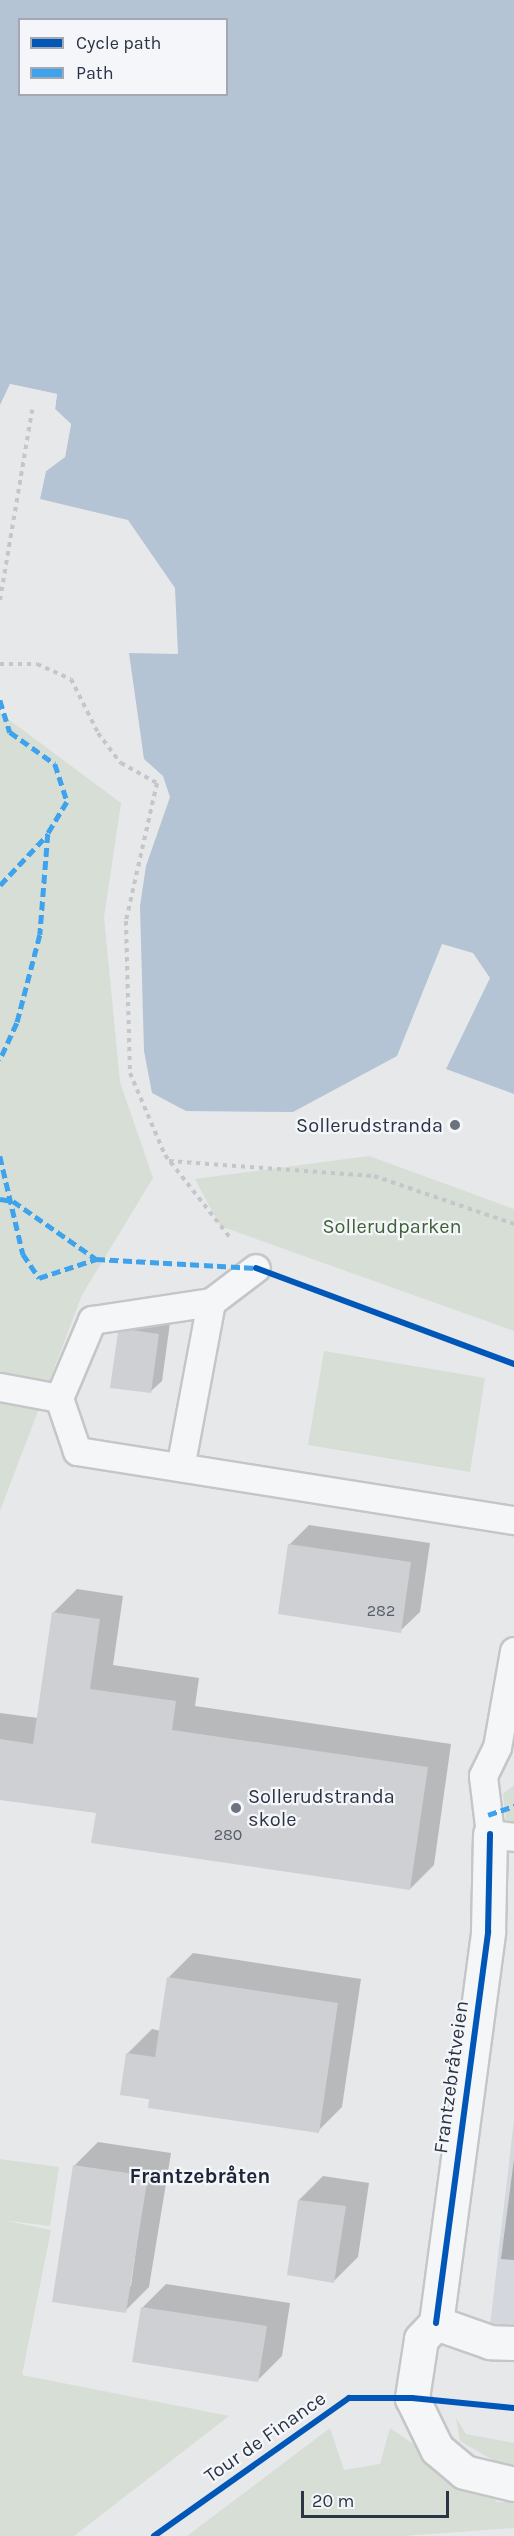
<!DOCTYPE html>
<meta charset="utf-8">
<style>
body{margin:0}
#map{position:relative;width:514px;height:2536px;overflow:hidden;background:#e6e8ea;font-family:Karla,sans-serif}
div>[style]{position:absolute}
.built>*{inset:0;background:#d4d7dd}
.green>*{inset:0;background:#d6ded6}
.water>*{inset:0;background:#b4c4d5}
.pier>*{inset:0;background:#e6e8ea}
.shadow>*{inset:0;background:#0003}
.building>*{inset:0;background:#ced0d3}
.path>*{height:4px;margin-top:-2px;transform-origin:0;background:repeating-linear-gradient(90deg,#c5c6ca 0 4.5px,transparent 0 9px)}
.roads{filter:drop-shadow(2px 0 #c4c6c8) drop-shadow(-2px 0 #c4c6c8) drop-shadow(0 2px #c4c6c8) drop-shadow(0 -2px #c4c6c8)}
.service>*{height:27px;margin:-13.5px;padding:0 13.5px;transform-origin:13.5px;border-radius:13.5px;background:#f5f6f7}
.minor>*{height:33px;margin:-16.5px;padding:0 16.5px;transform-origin:16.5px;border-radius:16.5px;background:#f5f6f7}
.quiet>*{height:4.5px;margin-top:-2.25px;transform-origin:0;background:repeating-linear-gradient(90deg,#3ea3ec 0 9px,transparent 0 13.5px)}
.cycleway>*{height:6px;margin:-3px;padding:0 3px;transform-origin:3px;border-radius:3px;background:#0057b8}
.dots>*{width:16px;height:16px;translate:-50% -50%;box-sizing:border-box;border:3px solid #f4f6f9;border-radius:50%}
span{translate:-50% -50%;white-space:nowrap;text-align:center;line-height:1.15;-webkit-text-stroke:4.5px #f4f6f9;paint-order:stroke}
.number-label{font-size:16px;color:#545c69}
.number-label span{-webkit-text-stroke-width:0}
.poi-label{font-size:20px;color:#2b3445}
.right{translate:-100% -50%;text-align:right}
.left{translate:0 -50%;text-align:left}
.park-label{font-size:20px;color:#3f6138}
.street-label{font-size:20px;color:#2b3445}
.neighbourhood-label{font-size:21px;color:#1d2536;font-weight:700}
.legend{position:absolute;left:18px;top:18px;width:210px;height:78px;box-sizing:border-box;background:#f4f6f9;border:2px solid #a4a8b1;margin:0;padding:8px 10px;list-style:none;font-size:18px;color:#2b3445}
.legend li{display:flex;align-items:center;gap:12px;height:30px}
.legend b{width:30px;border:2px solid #a4a8b1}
.scale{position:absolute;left:301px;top:2491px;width:148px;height:27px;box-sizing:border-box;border:3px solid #2b3445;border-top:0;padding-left:8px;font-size:18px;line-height:21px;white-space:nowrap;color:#2b3445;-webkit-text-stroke:4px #f4f6f9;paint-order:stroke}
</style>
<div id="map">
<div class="built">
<i style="clip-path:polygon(514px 2120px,514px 2361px,486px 2359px)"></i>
</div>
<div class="green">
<i style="clip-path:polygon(0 713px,121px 803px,104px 917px,120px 1082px,153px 1178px,82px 1295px,0 1511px)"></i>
<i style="clip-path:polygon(369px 1156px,514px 1209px,514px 1331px,220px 1226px,195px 1179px)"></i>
<i style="clip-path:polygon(324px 1351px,485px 1378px,470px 1472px,308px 1445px)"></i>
<i style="clip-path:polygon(514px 1785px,514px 1822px,506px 1821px,503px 1794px)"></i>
<i style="clip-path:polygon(0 2159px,59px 2167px,50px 2226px,2px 2220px,51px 2230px,22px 2375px,229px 2416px,74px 2536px,0 2536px)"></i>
<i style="clip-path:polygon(456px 2418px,466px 2434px,514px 2443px,514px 2465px,498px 2463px,460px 2441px)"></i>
<i style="clip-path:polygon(330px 2428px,344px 2470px,380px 2464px,390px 2428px,498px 2502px,514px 2502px,514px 2528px,402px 2536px,187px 2536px)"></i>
</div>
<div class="water">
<i style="clip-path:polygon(evenodd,0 0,514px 0,514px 1094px,446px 1069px,490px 978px,473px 953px,442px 944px,397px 1056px,293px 1112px,186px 1111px,152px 1093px,144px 1051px,140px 906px,146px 866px,170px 797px,163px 776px,144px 759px,129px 653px,178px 654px,175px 588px,128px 520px,40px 499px,46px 471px,65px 457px,71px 424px,55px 409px,57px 394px,10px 384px,0 405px,0 0,20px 20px,226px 20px,226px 94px,20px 94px,20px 20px)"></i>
</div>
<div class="pier">
<i style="clip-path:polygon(10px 384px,57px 394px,55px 409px,71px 424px,65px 457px,46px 471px,39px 502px,43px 470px,63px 455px,67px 425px,52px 410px,54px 397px,12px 387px,0 408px)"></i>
</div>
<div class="shadow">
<i style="clip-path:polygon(130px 1321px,170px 1323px,162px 1381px,150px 1392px,119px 1333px)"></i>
<i style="clip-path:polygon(309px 1525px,430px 1543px,420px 1612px,400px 1631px,289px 1545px)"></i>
<i style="clip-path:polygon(77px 1589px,123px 1596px,113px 1665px,199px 1678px,195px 1706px,451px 1744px,434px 1865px,410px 1889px,98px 1812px,0 1798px,0 1713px,38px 1718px,54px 1612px)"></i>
<i style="clip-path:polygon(193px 1953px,361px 1979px,342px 2107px,318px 2131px,122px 2094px,128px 2053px,152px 2029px,161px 2031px,169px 1977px)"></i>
<i style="clip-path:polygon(evenodd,98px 2142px,171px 2153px,149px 2287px,125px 2311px,74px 2166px,98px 2142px,147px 2169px,131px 2286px,128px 2286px,147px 2169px)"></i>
<i style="clip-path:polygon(514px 2159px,514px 2260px,501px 2259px)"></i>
<i style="clip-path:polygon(323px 2176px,369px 2183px,358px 2257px,334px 2281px,299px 2200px)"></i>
<i style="clip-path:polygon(166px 2284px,290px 2303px,282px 2356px,258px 2380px,142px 2308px)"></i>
</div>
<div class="building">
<i style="clip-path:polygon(132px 1330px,159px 1334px,151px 1393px,110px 1388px,118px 1332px)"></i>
<i style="clip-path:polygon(288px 1544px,411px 1562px,401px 1633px,278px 1614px)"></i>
<i style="clip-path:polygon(52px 1612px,100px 1619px,90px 1689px,176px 1701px,172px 1730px,428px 1767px,410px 1890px,91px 1843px,96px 1813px,0 1800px,0 1739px,33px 1744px)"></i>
<i style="clip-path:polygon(167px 1977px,338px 2003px,319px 2133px,148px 2108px,149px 2099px,120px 2095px,126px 2053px,155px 2057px)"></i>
<i style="clip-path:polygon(73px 2165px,148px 2176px,126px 2313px,52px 2302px)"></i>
<i style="clip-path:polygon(298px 2200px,346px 2206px,334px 2283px,287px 2275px)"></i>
<i style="clip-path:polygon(141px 2307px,267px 2326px,258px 2382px,132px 2362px)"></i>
</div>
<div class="path">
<i style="left:0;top:600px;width:193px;rotate:-80.4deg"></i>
<i style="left:0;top:664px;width:37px"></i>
<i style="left:37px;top:664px;width:37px;rotate:24deg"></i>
<i style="left:71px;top:679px;width:60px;rotate:63.4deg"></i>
<i style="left:98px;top:733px;width:38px;rotate:53deg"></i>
<i style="left:121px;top:763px;width:41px;rotate:29.1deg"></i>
<i style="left:157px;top:783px;width:141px;rotate:102.7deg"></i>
<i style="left:126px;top:921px;width:152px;rotate:88.5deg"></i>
<i style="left:130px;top:1073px;width:89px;rotate:66.9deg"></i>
<i style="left:165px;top:1155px;width:107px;rotate:51.8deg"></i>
<i style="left:169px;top:1161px;width:206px;rotate:4.2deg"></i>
<i style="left:374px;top:1176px;width:148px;rotate:18.9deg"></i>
</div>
<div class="roads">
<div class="service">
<i style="left:211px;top:1302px;width:56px;rotate:-37.1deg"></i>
<i style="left:0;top:1387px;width:60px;rotate:10.6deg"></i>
<i style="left:59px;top:1398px;width:56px;rotate:71.2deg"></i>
<i style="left:77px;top:1451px;width:442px;rotate:9deg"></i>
<i style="left:59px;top:1398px;width:85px;rotate:-67.1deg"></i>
<i style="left:92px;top:1320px;width:120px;rotate:-8.6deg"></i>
<i style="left:211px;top:1302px;width:168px;rotate:100.6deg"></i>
<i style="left:514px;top:1651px;width:97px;rotate:100deg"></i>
<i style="left:497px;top:1747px;width:32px;rotate:116deg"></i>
<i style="left:483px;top:1776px;width:58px;rotate:83.1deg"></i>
<i style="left:490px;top:1834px;width:24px;rotate:7deg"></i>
</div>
<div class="minor">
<i style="left:436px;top:2323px;width:395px;rotate:-82.4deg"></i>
<i style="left:488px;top:1931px;width:97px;rotate:-88.8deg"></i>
<i style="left:514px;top:2343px;width:24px;rotate:-178deg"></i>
<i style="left:490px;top:2342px;width:57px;rotate:-160.6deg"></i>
<i style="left:436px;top:2323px;width:22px;rotate:133deg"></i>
<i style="left:421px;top:2339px;width:60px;rotate:98.7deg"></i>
<i style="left:412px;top:2398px;width:57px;rotate:63.9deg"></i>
<i style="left:437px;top:2449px;width:35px;rotate:40deg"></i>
<i style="left:464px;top:2472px;width:51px;rotate:13.5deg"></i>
</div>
</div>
<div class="quiet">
<i style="left:0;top:700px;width:34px;rotate:73deg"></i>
<i style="left:10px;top:732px;width:55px;rotate:35.4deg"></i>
<i style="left:55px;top:764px;width:40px;rotate:72deg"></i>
<i style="left:67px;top:802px;width:37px;rotate:121deg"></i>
<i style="left:48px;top:834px;width:101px;rotate:94.5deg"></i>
<i style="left:40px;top:935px;width:91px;rotate:104.6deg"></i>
<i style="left:17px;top:1023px;width:41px;rotate:114.7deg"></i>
<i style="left:0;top:885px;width:70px;rotate:-46.7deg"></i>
<i style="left:0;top:1156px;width:101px;rotate:76.8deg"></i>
<i style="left:23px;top:1254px;width:29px;rotate:56deg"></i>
<i style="left:39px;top:1278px;width:60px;rotate:-18.4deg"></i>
<i style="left:96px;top:1259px;width:160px;rotate:3.2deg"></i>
<i style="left:0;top:1199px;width:13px;rotate:9deg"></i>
<i style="left:13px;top:1201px;width:101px;rotate:34.9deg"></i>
<i style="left:488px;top:1815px;width:28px;rotate:-19deg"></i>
</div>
<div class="cycleway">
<i style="left:256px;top:1268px;width:275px;rotate:20.4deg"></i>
<i style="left:436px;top:2323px;width:395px;rotate:-82.4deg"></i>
<i style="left:488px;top:1931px;width:97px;rotate:-88.8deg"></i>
<i style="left:154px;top:2536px;width:239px;rotate:-35.3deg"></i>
<i style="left:349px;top:2398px;width:63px"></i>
<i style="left:412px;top:2398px;width:102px;rotate:5.6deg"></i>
</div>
<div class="dots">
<i style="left:455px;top:1125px;background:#6c737f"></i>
<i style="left:236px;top:1808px;background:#6c737f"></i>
</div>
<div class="number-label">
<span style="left:381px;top:1611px">282</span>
<span style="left:228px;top:1835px">280</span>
</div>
<div class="poi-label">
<span class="right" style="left:443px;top:1125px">Sollerudstranda</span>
<span class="left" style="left:248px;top:1808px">Sollerudstranda<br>skole</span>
</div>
<div class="park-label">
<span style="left:392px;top:1226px">Sollerudparken</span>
</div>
<div class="street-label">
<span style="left:451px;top:2077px;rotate:-82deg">Frantzebråtveien</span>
<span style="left:265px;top:2437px;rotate:-35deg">Tour de Finance</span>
</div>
<div class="neighbourhood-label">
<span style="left:200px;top:2176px">Frantzebråten</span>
</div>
<ul class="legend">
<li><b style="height:8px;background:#0057b8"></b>Cycle path</li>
<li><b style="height:8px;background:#3ea3ec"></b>Path</li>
</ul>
<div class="scale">20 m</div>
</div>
